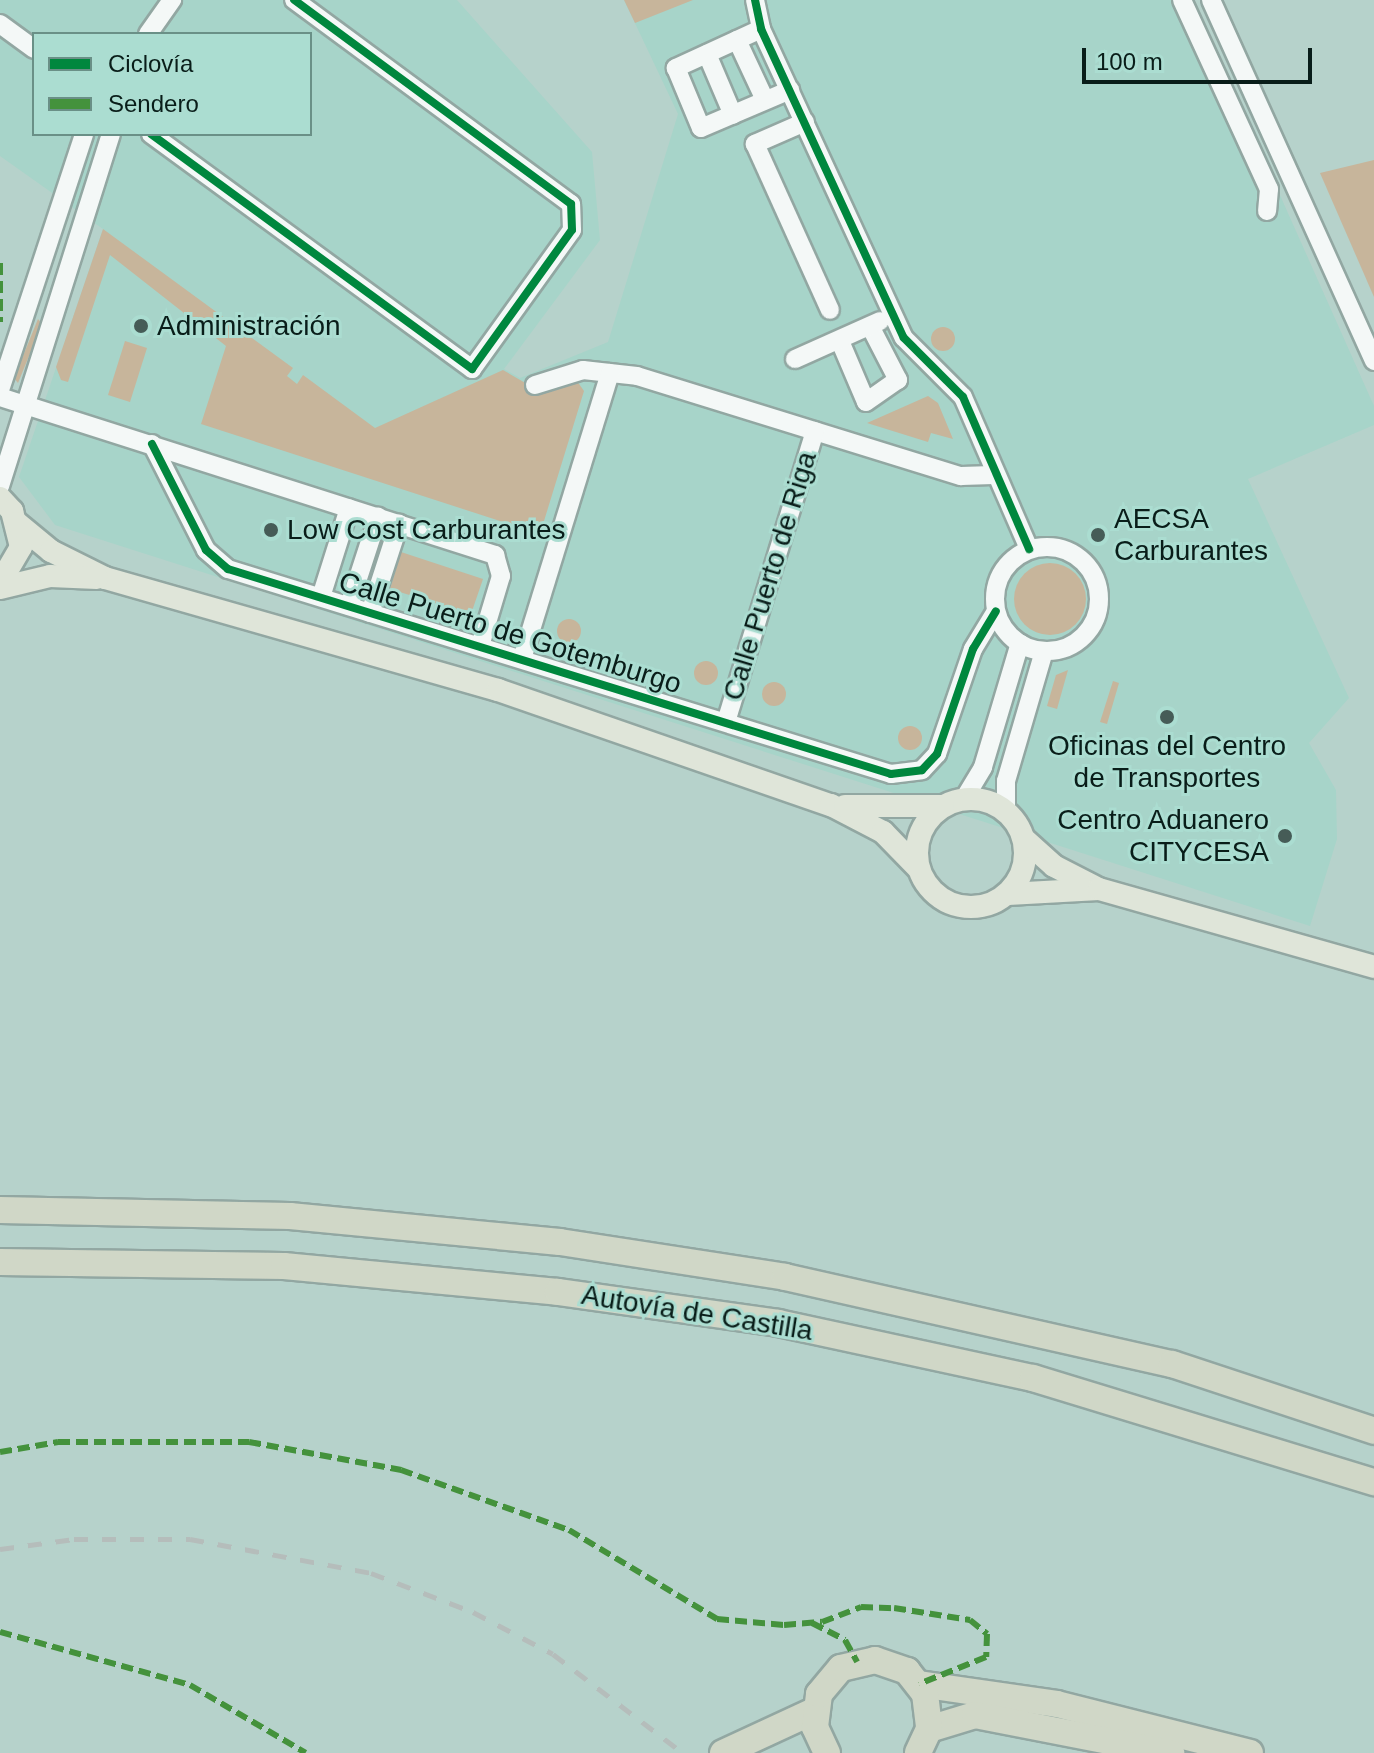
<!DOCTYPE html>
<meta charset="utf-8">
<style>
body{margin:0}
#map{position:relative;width:1374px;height:1753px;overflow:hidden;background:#b6d2cb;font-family:Helvetica,sans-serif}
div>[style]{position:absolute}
.built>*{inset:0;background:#a7d4c9}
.green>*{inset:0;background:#c7b59b}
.round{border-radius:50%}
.roads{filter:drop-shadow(2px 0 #92a7a2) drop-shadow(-2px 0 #92a7a2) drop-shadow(0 2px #92a7a2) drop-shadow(0 -2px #92a7a2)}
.minor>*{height:18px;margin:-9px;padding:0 9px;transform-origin:9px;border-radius:9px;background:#f4f8f7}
.minor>.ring{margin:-9px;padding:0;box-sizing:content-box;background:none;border:18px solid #f4f8f7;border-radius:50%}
.major>*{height:22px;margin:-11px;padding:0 11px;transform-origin:11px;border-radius:11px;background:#dfe5d9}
.major>.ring{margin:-11px;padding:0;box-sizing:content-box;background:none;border:22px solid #dfe5d9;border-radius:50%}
.highway>*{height:26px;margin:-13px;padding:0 13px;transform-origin:13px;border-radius:13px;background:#d0d7c7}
.rail>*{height:5px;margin-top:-2.5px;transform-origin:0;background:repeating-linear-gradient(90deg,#b5bdbb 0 14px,transparent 0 28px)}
.quiet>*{height:6px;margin-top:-3px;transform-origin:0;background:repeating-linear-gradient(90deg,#44923c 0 12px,transparent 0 18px)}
.cycleway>*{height:8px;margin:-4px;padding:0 4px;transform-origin:4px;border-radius:4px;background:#00873e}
.dots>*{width:22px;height:22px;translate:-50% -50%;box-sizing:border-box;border:4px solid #abddd1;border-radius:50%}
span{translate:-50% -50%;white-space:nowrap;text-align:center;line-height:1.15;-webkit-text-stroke:6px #abddd1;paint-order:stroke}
.poi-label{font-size:28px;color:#091d19}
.left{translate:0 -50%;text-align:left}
.right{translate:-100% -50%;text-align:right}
.street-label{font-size:28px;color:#091d19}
.legend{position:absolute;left:32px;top:32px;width:280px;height:104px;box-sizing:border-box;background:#abddd1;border:2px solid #6a9087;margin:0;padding:10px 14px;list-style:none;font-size:24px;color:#091d19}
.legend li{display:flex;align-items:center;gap:16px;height:40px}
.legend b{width:40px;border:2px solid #6a9087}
.scale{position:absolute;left:1082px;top:48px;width:230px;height:36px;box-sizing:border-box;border:4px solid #091d19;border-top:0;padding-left:10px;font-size:24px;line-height:28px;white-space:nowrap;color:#091d19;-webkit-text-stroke:6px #abddd1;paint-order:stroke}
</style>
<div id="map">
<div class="built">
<i style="clip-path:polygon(evenodd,0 0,457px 0,592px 152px,600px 240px,504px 369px,520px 378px,608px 342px,678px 114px,624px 0,1193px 0,1374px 406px,1374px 425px,1248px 479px,1349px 698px,1309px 743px,1336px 790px,1337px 839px,1310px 926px,55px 525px,19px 477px,103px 229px,0 156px,0 0,34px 34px,310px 34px,310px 134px,34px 134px,34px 34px)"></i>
</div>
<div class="green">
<i style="clip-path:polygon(624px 0,693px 0,635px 23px)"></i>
<i style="clip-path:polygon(1374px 160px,1374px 297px,1320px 173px)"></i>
<i style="clip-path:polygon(103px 229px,293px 368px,287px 376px,297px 384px,303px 375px,375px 428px,503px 370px,541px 392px,577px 381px,584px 391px,540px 534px,201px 424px,226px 346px,110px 255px,68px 382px,61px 380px,56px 367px)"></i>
<i style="clip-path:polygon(38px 319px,42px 324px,18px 383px,14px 378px)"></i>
<i class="round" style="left:931px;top:327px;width:24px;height:24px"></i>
<i style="clip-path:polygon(125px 341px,147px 348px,130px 402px,108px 395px)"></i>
<i style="clip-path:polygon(928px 396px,938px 403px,953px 439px,931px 433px,928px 442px,867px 423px)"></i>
<i style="clip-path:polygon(401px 552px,483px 579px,471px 614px,390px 589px)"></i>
<i class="round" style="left:1014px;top:563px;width:72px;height:72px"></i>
<i class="round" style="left:557px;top:619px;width:24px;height:24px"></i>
<i class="round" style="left:694px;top:661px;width:24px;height:24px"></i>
<i style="clip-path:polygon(1068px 670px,1057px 709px,1047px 706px,1056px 675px)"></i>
<i style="clip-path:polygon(1113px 681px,1119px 683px,1107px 724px,1100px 722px)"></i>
<i class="round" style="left:762px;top:682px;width:24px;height:24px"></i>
<i class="round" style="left:898px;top:726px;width:24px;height:24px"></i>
</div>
<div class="roads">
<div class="minor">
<i style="left:755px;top:0;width:30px;rotate:78deg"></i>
<i style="left:761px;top:29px;width:340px;rotate:65.2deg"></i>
<i style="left:904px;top:338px;width:83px;rotate:45deg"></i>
<i style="left:963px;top:397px;width:166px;rotate:66.5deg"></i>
<i style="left:1182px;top:0;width:208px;rotate:65.3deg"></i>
<i style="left:1269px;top:189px;width:22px;rotate:95deg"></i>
<i style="left:1211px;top:0;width:396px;rotate:65.7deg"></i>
<i style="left:0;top:24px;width:42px;rotate:36.3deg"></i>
<i style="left:761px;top:29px;width:94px;rotate:155.4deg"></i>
<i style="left:676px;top:68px;width:65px;rotate:67.4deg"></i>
<i style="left:701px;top:128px;width:97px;rotate:-23.1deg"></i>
<i style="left:148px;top:34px;width:42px;rotate:-54.8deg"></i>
<i style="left:737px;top:40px;width:66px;rotate:65deg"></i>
<i style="left:707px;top:54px;width:66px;rotate:66.9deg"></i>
<i style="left:805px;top:122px;width:55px;rotate:156.3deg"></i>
<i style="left:755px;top:144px;width:182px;rotate:65.7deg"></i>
<i style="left:151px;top:134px;width:398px;rotate:36.2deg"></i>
<i style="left:472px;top:369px;width:171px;rotate:-54.3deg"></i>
<i style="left:572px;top:230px;width:26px;rotate:-92deg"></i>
<i style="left:571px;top:204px;width:344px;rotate:-143.6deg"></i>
<i style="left:840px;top:341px;width:66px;rotate:66.9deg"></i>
<i style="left:866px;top:402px;width:39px;rotate:-35deg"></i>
<i style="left:898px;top:380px;width:59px;rotate:-117.4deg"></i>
<i style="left:795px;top:359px;width:93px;rotate:-24.1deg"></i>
<i style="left:535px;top:385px;width:50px;rotate:-17.4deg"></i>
<i style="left:583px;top:370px;width:54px;rotate:6.3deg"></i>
<i style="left:637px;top:376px;width:339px;rotate:17.2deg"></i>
<i style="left:961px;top:476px;width:32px;rotate:-2deg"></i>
<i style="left:0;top:390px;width:269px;rotate:-71.8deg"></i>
<i style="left:0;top:397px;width:520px;rotate:17.7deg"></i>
<i style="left:495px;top:555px;width:22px;rotate:74deg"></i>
<i style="left:501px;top:576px;width:73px;rotate:106.7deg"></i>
<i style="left:152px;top:444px;width:119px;rotate:63deg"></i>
<i style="left:206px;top:550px;width:29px;rotate:41deg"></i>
<i style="left:228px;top:569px;width:694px;rotate:17.18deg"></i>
<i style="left:891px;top:774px;width:31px;rotate:-7deg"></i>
<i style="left:922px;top:770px;width:22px;rotate:-47deg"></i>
<i style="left:937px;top:754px;width:111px;rotate:-71.1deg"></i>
<i style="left:973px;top:649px;width:44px;rotate:-58.8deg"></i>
<i style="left:0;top:486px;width:369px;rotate:-72.5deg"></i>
<i class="ring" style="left:995px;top:547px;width:86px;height:86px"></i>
<i style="left:321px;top:597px;width:93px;rotate:-72.5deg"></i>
<i style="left:349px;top:606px;width:94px;rotate:-72deg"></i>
<i style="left:370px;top:613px;width:94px;rotate:-72deg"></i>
<i style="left:522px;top:659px;width:299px;rotate:-72.9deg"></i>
<i style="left:726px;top:722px;width:304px;rotate:-73deg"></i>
<i style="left:964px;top:799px;width:37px;rotate:-59deg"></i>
<i style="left:983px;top:767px;width:129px;rotate:-73.4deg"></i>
<i style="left:1006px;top:811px;width:30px;rotate:-90deg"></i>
<i style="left:1006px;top:781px;width:135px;rotate:-73.7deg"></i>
</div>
<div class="major">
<i style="left:0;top:498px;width:18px;rotate:47deg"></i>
<i style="left:12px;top:511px;width:37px;rotate:76deg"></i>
<i style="left:21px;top:547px;width:42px;rotate:120.3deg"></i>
<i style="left:17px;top:523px;width:44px;rotate:39.5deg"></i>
<i style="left:51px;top:551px;width:60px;rotate:26.6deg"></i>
<i style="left:105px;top:578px;width:409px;rotate:15.9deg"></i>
<i style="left:498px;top:690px;width:352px;rotate:19.1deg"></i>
<i style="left:831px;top:805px;width:59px;rotate:27.4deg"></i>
<i style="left:883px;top:832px;width:50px;rotate:45.8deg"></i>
<i style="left:0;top:588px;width:51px;rotate:-13.5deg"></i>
<i style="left:50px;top:576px;width:47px;rotate:2.4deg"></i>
<i class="ring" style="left:917px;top:799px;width:86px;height:86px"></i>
<i style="left:845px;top:806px;width:98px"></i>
<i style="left:1024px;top:839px;width:40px;rotate:42deg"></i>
<i style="left:1054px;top:866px;width:46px;rotate:27.1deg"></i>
<i style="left:1008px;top:894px;width:91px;rotate:-3.1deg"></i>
<i style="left:1099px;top:889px;width:286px;rotate:15.8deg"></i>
</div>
<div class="highway">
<i style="left:0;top:1210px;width:290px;rotate:1.2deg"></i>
<i style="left:290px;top:1216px;width:271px;rotate:5.5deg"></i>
<i style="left:560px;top:1242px;width:228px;rotate:8.8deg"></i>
<i style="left:785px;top:1277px;width:397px;rotate:12.7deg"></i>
<i style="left:1172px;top:1364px;width:213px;rotate:18.3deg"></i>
<i style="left:0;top:1262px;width:284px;rotate:0.8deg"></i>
<i style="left:284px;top:1266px;width:275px;rotate:5.4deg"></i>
<i style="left:558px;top:1292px;width:222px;rotate:8deg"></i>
<i style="left:778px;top:1323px;width:261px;rotate:12.2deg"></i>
<i style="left:1033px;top:1378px;width:357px;rotate:17deg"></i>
<i style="left:919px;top:1684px;width:139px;rotate:8.2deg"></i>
<i style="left:1057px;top:1704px;width:199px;rotate:14.2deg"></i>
<i style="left:929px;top:1729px;width:48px;rotate:-16.9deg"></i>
<i style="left:975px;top:1715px;width:200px;rotate:11deg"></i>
<i style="left:723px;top:1753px;width:100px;rotate:-24.8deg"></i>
<i style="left:827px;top:1753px;width:29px;rotate:-115deg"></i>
<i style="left:815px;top:1727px;width:33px;rotate:-83deg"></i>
<i style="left:819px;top:1694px;width:34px;rotate:-50deg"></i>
<i style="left:841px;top:1668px;width:35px;rotate:-13deg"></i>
<i style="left:875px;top:1660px;width:34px;rotate:19deg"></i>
<i style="left:907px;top:1671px;width:29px;rotate:52deg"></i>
<i style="left:925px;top:1694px;width:35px;rotate:83deg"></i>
<i style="left:929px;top:1729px;width:26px;rotate:115deg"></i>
</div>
</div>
<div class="rail">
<i style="left:0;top:1549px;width:75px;rotate:-7.7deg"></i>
<i style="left:74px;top:1539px;width:116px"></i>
<i style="left:190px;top:1539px;width:184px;rotate:10.6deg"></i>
<i style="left:371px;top:1573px;width:109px;rotate:20.9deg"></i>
<i style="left:473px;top:1612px;width:90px;rotate:27.7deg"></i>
<i style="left:553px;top:1654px;width:163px;rotate:37.3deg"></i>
</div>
<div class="quiet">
<i style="left:0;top:263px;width:59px;rotate:90deg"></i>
<i style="left:0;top:1452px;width:59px;rotate:-9.8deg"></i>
<i style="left:58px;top:1442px;width:191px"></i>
<i style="left:249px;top:1442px;width:155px;rotate:10.4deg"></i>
<i style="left:401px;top:1470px;width:178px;rotate:19.7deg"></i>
<i style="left:569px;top:1530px;width:173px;rotate:31deg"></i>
<i style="left:717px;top:1619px;width:67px;rotate:5.1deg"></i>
<i style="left:784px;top:1625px;width:38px;rotate:-5deg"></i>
<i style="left:822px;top:1622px;width:42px;rotate:-21deg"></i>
<i style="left:861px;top:1607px;width:33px;rotate:2deg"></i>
<i style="left:894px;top:1608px;width:77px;rotate:9deg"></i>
<i style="left:970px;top:1620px;width:22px;rotate:39deg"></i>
<i style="left:987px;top:1634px;width:23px;rotate:92deg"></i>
<i style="left:986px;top:1657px;width:72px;rotate:158.1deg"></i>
<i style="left:812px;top:1623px;width:37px;rotate:27deg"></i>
<i style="left:845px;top:1640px;width:25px;rotate:61deg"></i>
<i style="left:0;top:1632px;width:197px;rotate:15.6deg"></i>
<i style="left:190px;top:1685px;width:134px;rotate:30.4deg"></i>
</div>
<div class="cycleway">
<i style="left:755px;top:0;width:30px;rotate:78deg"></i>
<i style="left:761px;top:29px;width:340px;rotate:65.2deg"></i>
<i style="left:904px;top:338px;width:83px;rotate:45deg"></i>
<i style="left:963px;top:397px;width:166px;rotate:66.5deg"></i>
<i style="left:151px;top:134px;width:398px;rotate:36.2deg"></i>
<i style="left:472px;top:369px;width:171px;rotate:-54.3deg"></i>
<i style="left:572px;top:230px;width:26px;rotate:-92deg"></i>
<i style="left:571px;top:204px;width:344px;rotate:-143.6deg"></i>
<i style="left:152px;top:444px;width:119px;rotate:63deg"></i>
<i style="left:206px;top:550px;width:29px;rotate:41deg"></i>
<i style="left:228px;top:569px;width:694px;rotate:17.18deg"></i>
<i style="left:891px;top:774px;width:31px;rotate:-7deg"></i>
<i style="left:922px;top:770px;width:22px;rotate:-47deg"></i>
<i style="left:937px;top:754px;width:111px;rotate:-71.1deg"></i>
<i style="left:973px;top:649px;width:44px;rotate:-58.8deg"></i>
</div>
<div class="dots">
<i style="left:141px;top:326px;background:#465c57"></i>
<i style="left:271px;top:530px;background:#465c57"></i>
<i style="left:1098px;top:535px;background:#465c57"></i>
<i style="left:1167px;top:717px;background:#465c57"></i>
<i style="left:1285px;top:836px;background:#465c57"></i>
</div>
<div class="poi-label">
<span class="left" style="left:157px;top:326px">Administración</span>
<span class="left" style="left:1114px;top:535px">AECSA<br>Carburantes</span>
<span class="left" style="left:287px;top:530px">Low Cost Carburantes</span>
<span style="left:1167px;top:762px">Oficinas del Centro<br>de Transportes</span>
<span class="right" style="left:1269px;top:836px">Centro Aduanero<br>CITYCESA</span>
</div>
<div class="street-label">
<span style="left:770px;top:576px;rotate:-73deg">Calle Puerto de Riga</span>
<span style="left:510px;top:633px;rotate:17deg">Calle Puerto de Gotemburgo</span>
<span style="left:697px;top:1313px;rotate:9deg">Autovía de Castilla</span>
</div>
<ul class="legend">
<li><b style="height:10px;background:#00873e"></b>Ciclovía</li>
<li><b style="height:10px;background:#44923c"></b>Sendero</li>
</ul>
<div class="scale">100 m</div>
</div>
